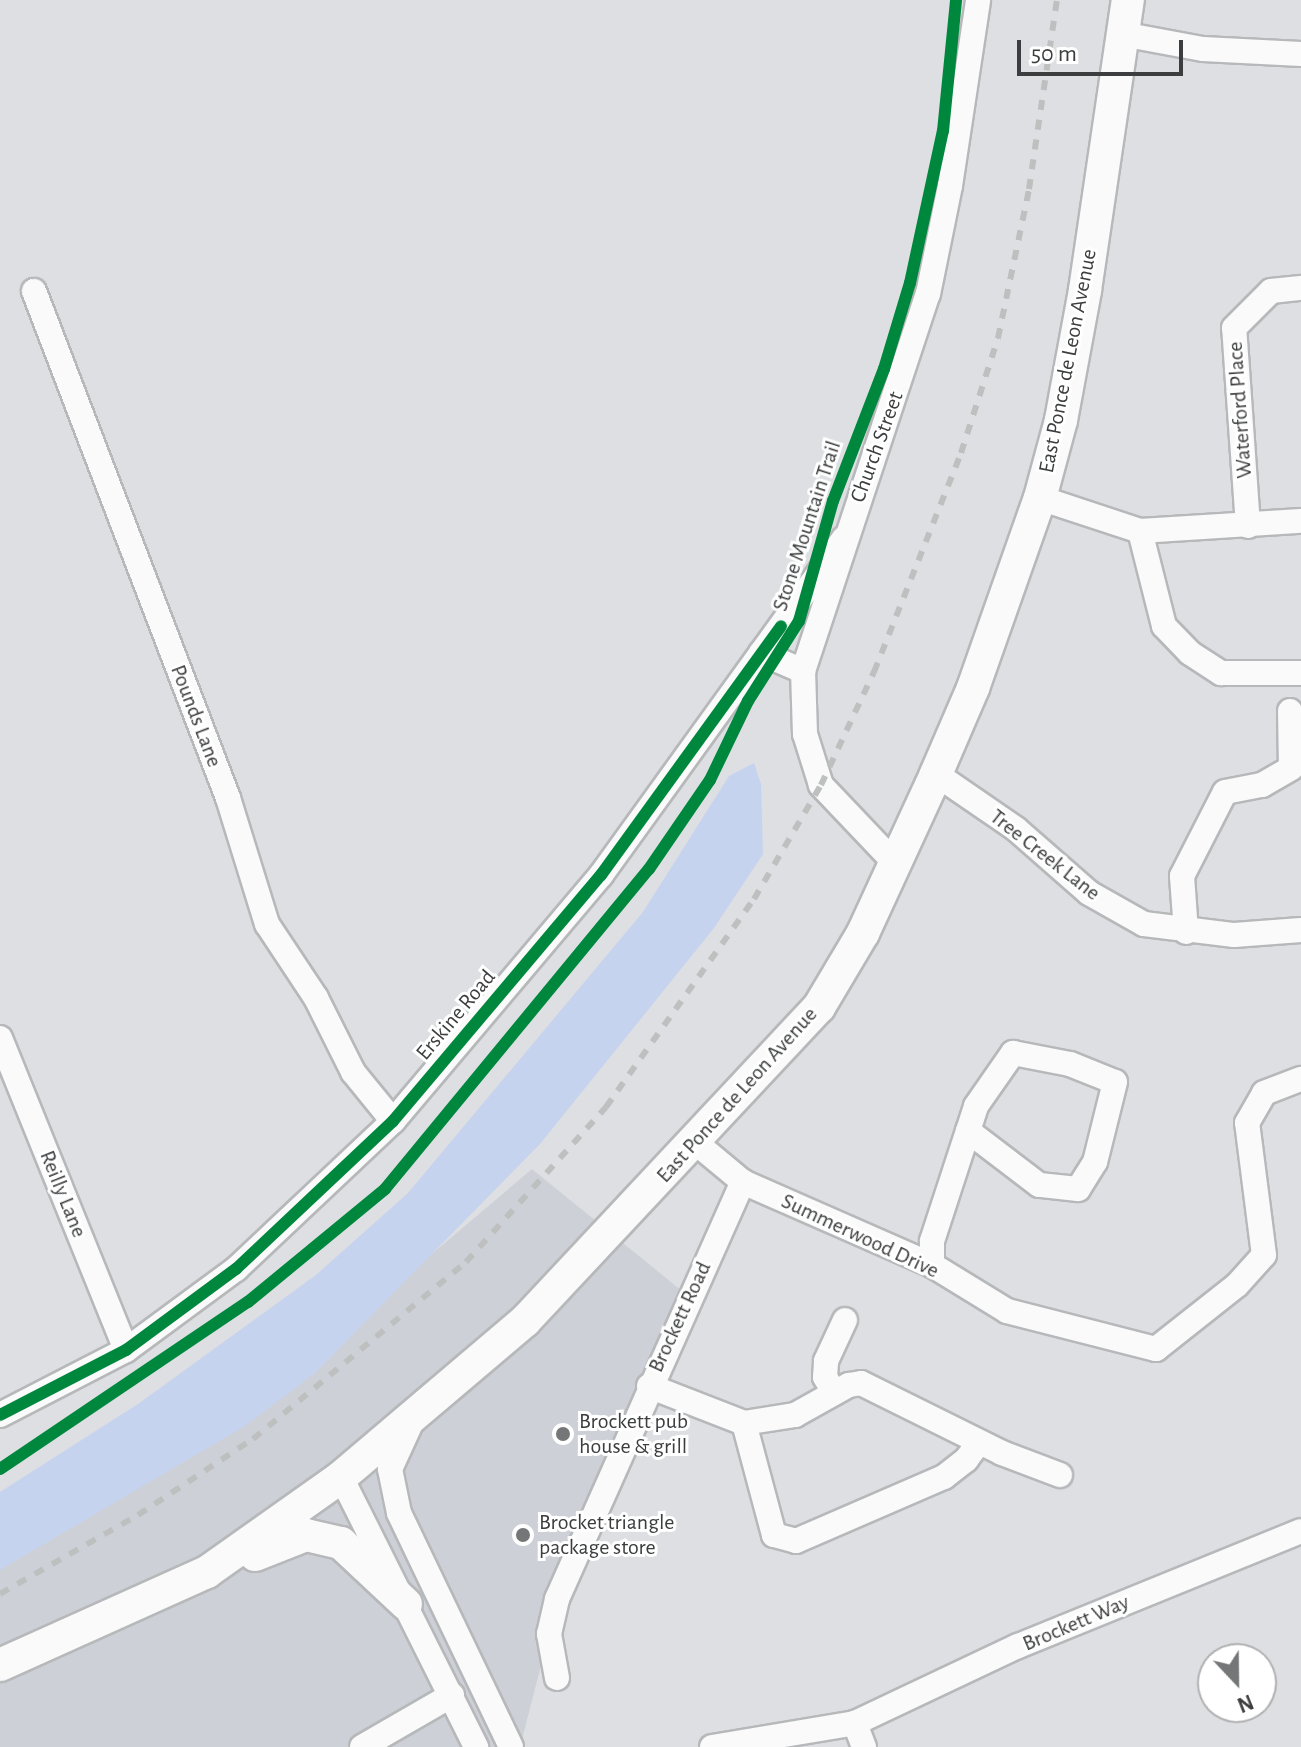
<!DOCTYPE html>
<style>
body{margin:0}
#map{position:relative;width:1301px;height:1747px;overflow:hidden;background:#dddfe2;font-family:"Alegreya Sans",sans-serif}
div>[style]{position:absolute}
.built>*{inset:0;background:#cdd1d7}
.green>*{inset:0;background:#c6d3ee}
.roads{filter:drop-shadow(2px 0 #b6b8ba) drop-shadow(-2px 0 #b6b8ba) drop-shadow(0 2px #b6b8ba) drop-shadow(0 -2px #b6b8ba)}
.minor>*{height:24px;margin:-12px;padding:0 12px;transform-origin:12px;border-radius:12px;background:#fafafb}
.major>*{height:32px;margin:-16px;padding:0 16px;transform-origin:16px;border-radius:16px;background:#fafafb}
.rail>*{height:6px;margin-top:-3px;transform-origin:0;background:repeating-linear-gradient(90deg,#bebfbf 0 10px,transparent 0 20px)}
.cycleway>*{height:12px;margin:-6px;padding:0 6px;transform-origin:6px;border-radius:6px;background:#00873e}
.dots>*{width:22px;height:22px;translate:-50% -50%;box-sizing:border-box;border:4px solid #fff;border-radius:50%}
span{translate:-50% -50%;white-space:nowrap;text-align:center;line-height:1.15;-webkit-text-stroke:6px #fff;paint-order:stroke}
.street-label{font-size:22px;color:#3c3d3e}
.poi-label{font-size:22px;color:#3c3d3e}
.left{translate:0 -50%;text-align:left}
.north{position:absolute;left:1197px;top:1643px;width:80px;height:80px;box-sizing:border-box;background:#fff;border:2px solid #b1b1b2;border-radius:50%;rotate:158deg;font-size:22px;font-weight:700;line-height:32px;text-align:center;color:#3c3d3e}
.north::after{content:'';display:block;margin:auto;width:28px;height:36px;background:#747677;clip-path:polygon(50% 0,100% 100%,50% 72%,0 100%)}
.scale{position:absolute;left:1017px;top:40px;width:166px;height:36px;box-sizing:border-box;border:4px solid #3c3d3e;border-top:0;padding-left:10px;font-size:24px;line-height:28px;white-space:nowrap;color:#3c3d3e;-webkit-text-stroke:6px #fff;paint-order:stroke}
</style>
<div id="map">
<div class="built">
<i style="clip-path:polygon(532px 1169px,698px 1304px,572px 1545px,520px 1747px,0 1747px,0 1539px,381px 1297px)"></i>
</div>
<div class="green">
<i style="clip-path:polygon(754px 763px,761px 784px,763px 854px,714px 928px,540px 1144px,315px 1373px,245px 1426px,0 1570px,0 1492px,138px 1404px,316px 1275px,408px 1193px,643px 912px,729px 776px)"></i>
</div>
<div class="roads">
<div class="minor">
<i style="left:1122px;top:34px;width:82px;rotate:10.5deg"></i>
<i style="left:1203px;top:49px;width:98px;rotate:2.9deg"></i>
<i style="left:34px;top:291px;width:543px;rotate:69.06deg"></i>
<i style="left:228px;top:798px;width:132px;rotate:72.8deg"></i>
<i style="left:267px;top:924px;width:89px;rotate:56.5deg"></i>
<i style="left:316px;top:998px;width:83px;rotate:63.4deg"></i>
<i style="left:353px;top:1072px;width:63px;rotate:50.8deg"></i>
<i style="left:1040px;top:498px;width:105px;rotate:18.3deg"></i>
<i style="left:1140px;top:531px;width:161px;rotate:-3.6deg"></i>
<i style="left:1248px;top:526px;width:198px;rotate:-94deg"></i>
<i style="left:1234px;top:328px;width:52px;rotate:-45deg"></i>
<i style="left:1271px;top:291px;width:30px;rotate:-6deg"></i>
<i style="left:1140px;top:531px;width:98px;rotate:75.8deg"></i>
<i style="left:1164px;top:626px;width:37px;rotate:46deg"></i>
<i style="left:1190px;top:653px;width:37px;rotate:33deg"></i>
<i style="left:1221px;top:673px;width:80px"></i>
<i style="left:761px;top:653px;width:46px;rotate:23.2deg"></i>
<i style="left:936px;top:774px;width:97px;rotate:34.5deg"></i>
<i style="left:1016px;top:829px;width:97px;rotate:41.2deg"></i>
<i style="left:1089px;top:893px;width:63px;rotate:29.4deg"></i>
<i style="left:1144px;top:924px;width:91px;rotate:7deg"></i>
<i style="left:1234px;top:935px;width:67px;rotate:-4.3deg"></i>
<i style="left:895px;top:863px;width:108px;rotate:-133.5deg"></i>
<i style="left:821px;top:785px;width:53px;rotate:-107.4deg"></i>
<i style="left:805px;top:734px;width:63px;rotate:-91.8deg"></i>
<i style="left:803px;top:671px;width:397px;rotate:-71.7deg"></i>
<i style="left:928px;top:294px;width:110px;rotate:-78.5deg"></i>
<i style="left:950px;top:186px;width:188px;rotate:-81.4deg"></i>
<i style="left:1186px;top:932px;width:56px;rotate:-94.1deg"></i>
<i style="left:1182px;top:876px;width:94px;rotate:-62.9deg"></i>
<i style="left:1225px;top:792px;width:38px;rotate:-11deg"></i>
<i style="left:1262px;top:785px;width:34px;rotate:-30deg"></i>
<i style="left:1291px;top:768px;width:57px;rotate:-91deg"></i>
<i style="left:0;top:1038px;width:336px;rotate:68deg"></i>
<i style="left:1013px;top:1053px;width:58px;rotate:10.9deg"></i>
<i style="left:1070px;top:1064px;width:48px;rotate:21.8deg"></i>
<i style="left:1115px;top:1082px;width:82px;rotate:104deg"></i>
<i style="left:1095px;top:1162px;width:32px;rotate:122deg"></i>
<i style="left:1078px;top:1189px;width:39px;rotate:-174deg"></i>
<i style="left:1039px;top:1185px;width:89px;rotate:-142.7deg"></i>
<i style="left:968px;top:1131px;width:26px;rotate:-72deg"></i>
<i style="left:976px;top:1106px;width:65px;rotate:-55.1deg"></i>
<i style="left:696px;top:1143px;width:61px;rotate:39.7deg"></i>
<i style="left:743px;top:1182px;width:206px;rotate:23.7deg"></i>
<i style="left:932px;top:1265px;width:88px;rotate:31.5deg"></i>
<i style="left:1007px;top:1311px;width:154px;rotate:14.3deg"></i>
<i style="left:1156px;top:1349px;width:103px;rotate:-38.3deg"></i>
<i style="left:1237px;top:1285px;width:40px;rotate:-48deg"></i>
<i style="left:1264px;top:1255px;width:133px;rotate:-97.3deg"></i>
<i style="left:1247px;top:1123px;width:34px;rotate:-60deg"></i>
<i style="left:1264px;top:1093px;width:40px;rotate:-21deg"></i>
<i style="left:932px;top:1265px;width:24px;rotate:-90deg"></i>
<i style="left:932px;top:1241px;width:116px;rotate:-71.9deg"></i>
<i style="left:649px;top:1386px;width:102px;rotate:21.3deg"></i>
<i style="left:744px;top:1423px;width:52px;rotate:-8.9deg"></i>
<i style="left:795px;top:1415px;width:62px;rotate:-29.1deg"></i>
<i style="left:849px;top:1385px;width:12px;rotate:-9deg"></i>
<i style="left:861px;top:1383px;width:157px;rotate:26.4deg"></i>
<i style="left:1002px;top:1453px;width:62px;rotate:20.8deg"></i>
<i style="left:834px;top:1393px;width:18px;rotate:-119deg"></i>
<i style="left:825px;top:1377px;width:16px;rotate:-86deg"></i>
<i style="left:826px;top:1361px;width:45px;rotate:-65.1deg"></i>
<i style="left:0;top:1415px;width:142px;rotate:-27.3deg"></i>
<i style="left:126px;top:1350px;width:137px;rotate:-36.4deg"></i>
<i style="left:236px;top:1269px;width:216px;rotate:-43.3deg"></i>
<i style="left:393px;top:1121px;width:322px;rotate:-49.8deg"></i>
<i style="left:601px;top:875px;width:415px;rotate:-54.2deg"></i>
<i style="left:412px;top:1421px;width:53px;rotate:114.6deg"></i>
<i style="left:390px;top:1469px;width:45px;rotate:78.4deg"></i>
<i style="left:399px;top:1513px;width:259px;rotate:64.4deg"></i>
<i style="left:744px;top:1423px;width:116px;rotate:75deg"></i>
<i style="left:774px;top:1535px;width:23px;rotate:15deg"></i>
<i style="left:796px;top:1541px;width:161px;rotate:-23.4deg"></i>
<i style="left:944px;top:1477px;width:28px;rotate:-38deg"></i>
<i style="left:966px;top:1460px;width:22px;rotate:-54deg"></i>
<i style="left:341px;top:1477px;width:302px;rotate:63.4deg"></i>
<i style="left:557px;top:1678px;width:45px;rotate:-100.3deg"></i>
<i style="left:549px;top:1634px;width:36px;rotate:-77deg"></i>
<i style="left:557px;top:1599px;width:457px;rotate:-66deg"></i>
<i style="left:362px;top:1747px;width:104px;rotate:-30deg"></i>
<i style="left:712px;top:1747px;width:145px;rotate:-9.5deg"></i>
<i style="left:864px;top:1747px;width:26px;rotate:-111deg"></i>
<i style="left:855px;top:1723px;width:180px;rotate:-25.3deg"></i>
<i style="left:1018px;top:1646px;width:305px;rotate:-22.1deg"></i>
</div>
<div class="major">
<i style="left:255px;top:1555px;width:55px;rotate:-21.4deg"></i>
<i style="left:306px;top:1535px;width:36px;rotate:13deg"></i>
<i style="left:341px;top:1543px;width:89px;rotate:43.2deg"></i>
<i style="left:0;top:1665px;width:227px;rotate:-24.2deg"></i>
<i style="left:207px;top:1572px;width:164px;rotate:-35.3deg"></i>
<i style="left:341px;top:1477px;width:241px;rotate:-40.3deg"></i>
<i style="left:525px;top:1321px;width:430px;rotate:-46.9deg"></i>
<i style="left:819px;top:1007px;width:86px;rotate:-59.3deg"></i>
<i style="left:863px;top:933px;width:175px;rotate:-65.3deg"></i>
<i style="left:936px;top:774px;width:94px;rotate:-66.7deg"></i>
<i style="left:973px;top:688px;width:201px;rotate:-70.6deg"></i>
<i style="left:1040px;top:498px;width:81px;rotate:-74.9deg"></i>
<i style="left:1061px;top:420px;width:132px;rotate:-79.5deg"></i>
<i style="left:1085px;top:290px;width:293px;rotate:-81.6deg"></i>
</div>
</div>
<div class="rail">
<i style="left:0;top:1594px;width:159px;rotate:-29.8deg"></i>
<i style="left:138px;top:1515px;width:138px;rotate:-33.5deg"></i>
<i style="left:253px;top:1439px;width:277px;rotate:-39.7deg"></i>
<i style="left:466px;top:1262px;width:209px;rotate:-47.9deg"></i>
<i style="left:606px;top:1107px;width:255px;rotate:-54.6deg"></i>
<i style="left:754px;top:899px;width:132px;rotate:-59.6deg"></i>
<i style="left:821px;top:785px;width:125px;rotate:-64.9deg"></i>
<i style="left:874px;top:672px;width:236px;rotate:-68.3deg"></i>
<i style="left:961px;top:453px;width:121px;rotate:-72.2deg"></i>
<i style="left:998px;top:338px;width:152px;rotate:-78.2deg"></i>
<i style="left:1029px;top:189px;width:191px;rotate:-81.6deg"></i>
</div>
<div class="cycleway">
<i style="left:0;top:1415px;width:142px;rotate:-27.3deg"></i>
<i style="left:126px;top:1350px;width:137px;rotate:-36.4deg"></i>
<i style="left:236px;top:1269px;width:216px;rotate:-43.3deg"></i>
<i style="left:393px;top:1121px;width:322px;rotate:-49.8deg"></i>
<i style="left:601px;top:875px;width:307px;rotate:-54.1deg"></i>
<i style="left:0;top:1469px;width:299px;rotate:-34deg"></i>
<i style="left:248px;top:1302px;width:178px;rotate:-39.5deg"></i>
<i style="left:385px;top:1189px;width:415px;rotate:-50.5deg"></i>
<i style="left:649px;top:869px;width:108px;rotate:-55.6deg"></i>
<i style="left:710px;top:780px;width:88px;rotate:-64.3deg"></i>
<i style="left:748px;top:701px;width:95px;rotate:-57.5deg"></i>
<i style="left:799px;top:621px;width:125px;rotate:-74.2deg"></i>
<i style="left:833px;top:501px;width:142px;rotate:-68.9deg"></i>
<i style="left:884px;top:369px;width:90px;rotate:-73.2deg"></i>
<i style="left:910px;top:283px;width:156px;rotate:-77.8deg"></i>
<i style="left:943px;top:131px;width:132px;rotate:-84.3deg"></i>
</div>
<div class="dots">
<i style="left:563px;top:1434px;background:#747677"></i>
<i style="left:523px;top:1535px;background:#747677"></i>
</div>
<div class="street-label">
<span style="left:1068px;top:361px;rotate:-79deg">East Ponce de Leon Avenue</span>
<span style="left:1240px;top:410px;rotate:-94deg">Waterford Place</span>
<span style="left:877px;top:447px;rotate:-70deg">Church Street</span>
<span style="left:807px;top:526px;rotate:-72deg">Stone Mountain Trail</span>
<span style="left:196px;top:716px;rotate:69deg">Pounds Lane</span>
<span style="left:1045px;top:855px;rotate:38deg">Tree Creek Lane</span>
<span style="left:456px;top:1015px;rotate:-50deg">Erskine Road</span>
<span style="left:737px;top:1095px;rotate:-48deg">East Ponce de Leon Avenue</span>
<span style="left:63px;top:1194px;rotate:68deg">Reilly Lane</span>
<span style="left:860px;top:1236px;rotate:25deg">Summerwood Drive</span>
<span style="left:680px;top:1317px;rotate:-65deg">Brockett Road</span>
<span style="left:1076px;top:1623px;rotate:-23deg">Brockett Way</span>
</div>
<div class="poi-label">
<span class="left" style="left:579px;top:1434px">Brockett pub<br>house &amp; grill</span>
<span class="left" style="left:539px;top:1535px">Brocket triangle<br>package store</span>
</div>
<div class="north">N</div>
<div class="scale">50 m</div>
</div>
